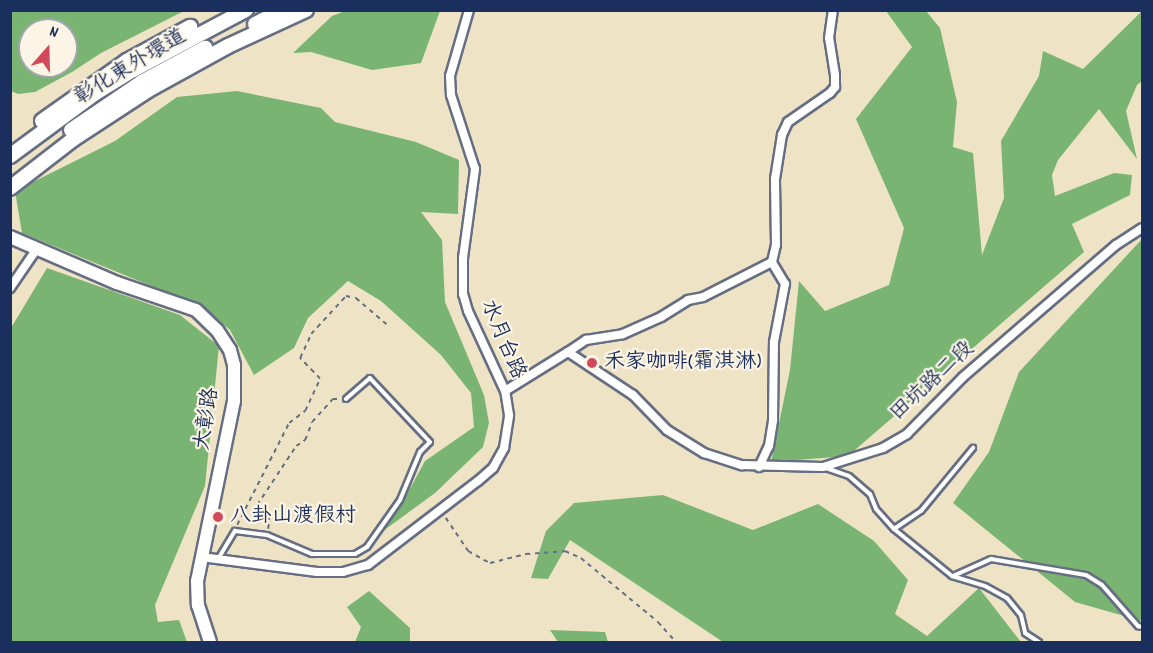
<!DOCTYPE html>
<meta charset="utf-8">
<style>
body{margin:0}
#map{position:relative;width:1153px;height:653px;overflow:hidden;background:#eee4c5;font-family:Dekko,"LXGW WenKai TC",sans-serif}
div>[style]{position:absolute}
.forest>*{inset:0;background:#7ab472}
.path>*{height:1.5px;margin-top:-0.75px;transform-origin:0;background:repeating-linear-gradient(90deg,#656e82 0 4.5px,transparent 0 9px)}
.roads{filter:drop-shadow(2px 0 #656e82) drop-shadow(-2px 0 #656e82) drop-shadow(0 2px #656e82) drop-shadow(0 -2px #656e82)}
.lane>*{height:4px;margin:-2px;padding:0 2px;transform-origin:2px;border-radius:2px;background:#fff}
.street>*{height:8px;margin:-4px;padding:0 4px;transform-origin:4px;border-radius:4px;background:#fff}
.secondary>*{height:12px;margin:-6px;padding:0 6px;transform-origin:6px;border-radius:6px;background:#fff}
.primary>*{height:14px;margin:-7px;padding:0 7px;transform-origin:7px;border-radius:7px;background:#fff}
.dots>*{width:16px;height:16px;translate:-50% -50%;box-sizing:border-box;border:3px solid #fcf5e5;border-radius:50%}
span{translate:-50% -50%;white-space:nowrap;text-align:center;line-height:1.15;-webkit-text-stroke:4.5px #fcf5e5;paint-order:stroke}
.street-label{font-size:21px;color:#1b2f5e}
.poi-label{font-size:21px;color:#1b2f5e}
.left{translate:0 -50%;text-align:left}
.frame{position:absolute;inset:0;border:12px solid #1b2f5e;pointer-events:none}
.north{position:absolute;left:18px;top:18px;width:60px;height:60px;box-sizing:border-box;background:#fcf5e5;border:2px solid #a2a6af;border-radius:50%;rotate:20deg;font-size:16px;font-weight:700;line-height:24px;text-align:center;color:#1b2f5e}
.north::after{content:'';display:block;margin:auto;width:21px;height:27px;background:#d1495b;clip-path:polygon(50% 0,100% 100%,50% 72%,0 100%)}
</style>
<div id="map">
<div class="forest">
<i style="clip-path:polygon(evenodd,10px 11px,11px 10px,184px 11px,101px 53px,72px 72px,35px 92px,18px 94px,11px 91px,10px 11px,30px 30px,66px 30px,66px 66px,30px 66px,30px 30px)"></i>
<i style="clip-path:polygon(345px 11px,345px 10px,440px 11px,421px 63px,372px 70px,311px 52px,293px 53px,332px 16px)"></i>
<i style="clip-path:polygon(886px 11px,926px 11px,940px 28px,957px 102px,953px 147px,973px 153px,982px 255px,1004px 198px,1001px 141px,1039px 76px,1043px 51px,1083px 69px,1142px 11px,1142px 81px,1137px 85px,1126px 111px,1137px 159px,1099px 109px,1058px 160px,1052px 175px,1055px 196px,1114px 173px,1132px 175px,1130px 195px,1072px 224px,1084px 252px,848px 456px,771px 462px,790px 370px,799px 281px,825px 311px,889px 285px,904px 228px,856px 119px,912px 47px)"></i>
<i style="clip-path:polygon(237px 91px,321px 108px,335px 122px,416px 142px,459px 160px,458px 214px,421px 212px,442px 240px,445px 302px,484px 395px,489px 423px,483px 447px,435px 493px,379px 534px,406px 496px,425px 461px,474px 427px,471px 393px,441px 355px,381px 301px,348px 281px,308px 318px,294px 348px,254px 375px,230px 330px,205px 308px,22px 233px,15px 191px,115px 141px,177px 97px)"></i>
<i style="clip-path:polygon(1142px 239px,1142px 621px,1075px 602px,953px 503px,989px 452px,1019px 372px)"></i>
<i style="clip-path:polygon(47px 268px,180px 315px,219px 346px,205px 486px,155px 605px,158px 622px,179px 620px,187px 642px,11px 642px,11px 328px)"></i>
<i style="clip-path:polygon(663px 495px,753px 530px,818px 504px,874px 541px,908px 580px,895px 614px,927px 636px,979px 588px,1021px 642px,723px 642px,570px 540px,548px 579px,531px 578px,546px 531px,574px 503px)"></i>
<i style="clip-path:polygon(369px 591px,410px 628px,410px 642px,355px 642px,361px 627px,347px 607px)"></i>
<i style="clip-path:polygon(550px 630px,605px 632px,608px 642px,558px 642px)"></i>
</div>
<div class="path">
<i style="left:446px;top:518px;width:40px;rotate:56deg"></i>
<i style="left:468px;top:551px;width:25px;rotate:29deg"></i>
<i style="left:490px;top:563px;width:37px;rotate:-14deg"></i>
<i style="left:526px;top:554px;width:39px;rotate:-4deg"></i>
<i style="left:565px;top:551px;width:17px;rotate:24deg"></i>
<i style="left:581px;top:558px;width:100px;rotate:39.7deg"></i>
<i style="left:658px;top:622px;width:27px;rotate:48deg"></i>
<i style="left:237px;top:525px;width:114px;rotate:-63deg"></i>
<i style="left:289px;top:423px;width:20px;rotate:-37deg"></i>
<i style="left:305px;top:411px;width:35px;rotate:-65deg"></i>
<i style="left:320px;top:379px;width:29px;rotate:-134deg"></i>
<i style="left:300px;top:358px;width:26px;rotate:-65deg"></i>
<i style="left:311px;top:334px;width:52px;rotate:-47.4deg"></i>
<i style="left:346px;top:296px;width:10px;rotate:11deg"></i>
<i style="left:356px;top:298px;width:45px;rotate:40.5deg"></i>
<i style="left:268px;top:529px;width:14px;rotate:-86deg"></i>
<i style="left:269px;top:515px;width:16px;rotate:-140deg"></i>
<i style="left:257px;top:505px;width:71px;rotate:-56.5deg"></i>
<i style="left:296px;top:446px;width:11px;rotate:-34deg"></i>
<i style="left:305px;top:440px;width:19px;rotate:-69deg"></i>
<i style="left:312px;top:422px;width:31px;rotate:-48deg"></i>
<i style="left:333px;top:399px;width:4px"></i>
</div>
<div class="roads">
<div class="lane">
<i style="left:826px;top:468px;width:24px;rotate:19deg"></i>
<i style="left:849px;top:476px;width:28px;rotate:41deg"></i>
<i style="left:870px;top:494px;width:16px;rotate:68deg"></i>
<i style="left:876px;top:509px;width:27px;rotate:48deg"></i>
<i style="left:894px;top:529px;width:75px;rotate:39deg"></i>
<i style="left:952px;top:576px;width:34px;rotate:17deg"></i>
<i style="left:985px;top:586px;width:25px;rotate:29deg"></i>
<i style="left:1007px;top:598px;width:22px;rotate:51deg"></i>
<i style="left:1021px;top:615px;width:18px;rotate:77deg"></i>
<i style="left:1025px;top:633px;width:17px;rotate:33deg"></i>
<i style="left:894px;top:529px;width:32px;rotate:-34deg"></i>
<i style="left:921px;top:511px;width:82px;rotate:-50.5deg"></i>
<i style="left:218px;top:559px;width:33px;rotate:-59deg"></i>
<i style="left:235px;top:531px;width:32px;rotate:7deg"></i>
<i style="left:267px;top:535px;width:49px;rotate:22.9deg"></i>
<i style="left:312px;top:554px;width:43px"></i>
<i style="left:355px;top:554px;width:14px;rotate:-30deg"></i>
<i style="left:367px;top:547px;width:57px;rotate:-54.9deg"></i>
<i style="left:400px;top:500px;width:52px;rotate:-67.4deg"></i>
<i style="left:420px;top:452px;width:14px;rotate:-45deg"></i>
<i style="left:430px;top:442px;width:88px;rotate:-133.2deg"></i>
<i style="left:370px;top:378px;width:32px;rotate:139deg"></i>
<i style="left:953px;top:576px;width:42px;rotate:-24.1deg"></i>
<i style="left:991px;top:559px;width:96px;rotate:9.6deg"></i>
<i style="left:1086px;top:575px;width:19px;rotate:32deg"></i>
<i style="left:1102px;top:585px;width:55px;rotate:48.7deg"></i>
<i style="left:1138px;top:626px;width:4px;rotate:14deg"></i>
</div>
<div class="street">
<i style="left:10px;top:288px;width:46px;rotate:-55.6deg"></i>
<i style="left:568px;top:352px;width:22px;rotate:-34deg"></i>
<i style="left:586px;top:340px;width:37px;rotate:-9deg"></i>
<i style="left:623px;top:334px;width:42px;rotate:-24.1deg"></i>
<i style="left:661px;top:317px;width:32px;rotate:-32deg"></i>
<i style="left:688px;top:300px;width:15px;rotate:-11deg"></i>
<i style="left:703px;top:297px;width:77px;rotate:-26.9deg"></i>
<i style="left:505px;top:391px;width:74px;rotate:-31.8deg"></i>
<i style="left:568px;top:352px;width:78px;rotate:33.5deg"></i>
<i style="left:633px;top:395px;width:49px;rotate:45.8deg"></i>
<i style="left:667px;top:430px;width:44px;rotate:31.9deg"></i>
<i style="left:704px;top:453px;width:40px;rotate:18deg"></i>
<i style="left:742px;top:465px;width:81px;rotate:1.4deg"></i>
<i style="left:823px;top:467px;width:63px;rotate:-17.6deg"></i>
<i style="left:883px;top:448px;width:28px;rotate:-30deg"></i>
<i style="left:907px;top:434px;width:80px;rotate:-45.5deg"></i>
<i style="left:963px;top:377px;width:202px;rotate:-40.8deg"></i>
<i style="left:1116px;top:245px;width:31px;rotate:-33deg"></i>
<i style="left:759px;top:467px;width:23px;rotate:-65deg"></i>
<i style="left:769px;top:446px;width:26px;rotate:-81deg"></i>
<i style="left:773px;top:420px;width:78px;rotate:-89.3deg"></i>
<i style="left:774px;top:342px;width:59px;rotate:-79.3deg"></i>
<i style="left:785px;top:284px;width:26px;rotate:-121deg"></i>
<i style="left:772px;top:262px;width:17px;rotate:-77deg"></i>
<i style="left:776px;top:245px;width:66px;rotate:-90.9deg"></i>
<i style="left:775px;top:179px;width:45px;rotate:-81deg"></i>
<i style="left:782px;top:135px;width:14px;rotate:-65deg"></i>
<i style="left:788px;top:122px;width:51px;rotate:-34.6deg"></i>
<i style="left:830px;top:93px;width:8px;rotate:-50deg"></i>
<i style="left:835px;top:87px;width:12px;rotate:-90deg"></i>
<i style="left:835px;top:75px;width:37px;rotate:-99deg"></i>
<i style="left:829px;top:38px;width:28px;rotate:-82deg"></i>
<i style="left:201px;top:557px;width:117px;rotate:7.4deg"></i>
<i style="left:317px;top:572px;width:26px"></i>
<i style="left:343px;top:572px;width:26px;rotate:-16deg"></i>
<i style="left:368px;top:565px;width:138px;rotate:-37.4deg"></i>
<i style="left:478px;top:481px;width:20px;rotate:-41deg"></i>
<i style="left:493px;top:468px;width:23px;rotate:-61deg"></i>
<i style="left:504px;top:448px;width:33px;rotate:-81deg"></i>
<i style="left:509px;top:415px;width:24px;rotate:-99deg"></i>
<i style="left:505px;top:391px;width:88px;rotate:-114.8deg"></i>
<i style="left:468px;top:311px;width:18px;rotate:-106deg"></i>
<i style="left:463px;top:294px;width:36px;rotate:-90deg"></i>
<i style="left:463px;top:258px;width:90px;rotate:-82.3deg"></i>
<i style="left:475px;top:169px;width:78px;rotate:-108deg"></i>
<i style="left:451px;top:95px;width:19px;rotate:-93deg"></i>
<i style="left:450px;top:76px;width:69px;rotate:-73.9deg"></i>
</div>
<div class="secondary">
<i style="left:10px;top:237px;width:116px;rotate:23.3deg"></i>
<i style="left:117px;top:283px;width:83px;rotate:18.9deg"></i>
<i style="left:196px;top:310px;width:29px;rotate:44deg"></i>
<i style="left:217px;top:330px;width:24px;rotate:57deg"></i>
<i style="left:230px;top:350px;width:16px;rotate:75deg"></i>
<i style="left:234px;top:365px;width:36px;rotate:90deg"></i>
<i style="left:234px;top:401px;width:184px;rotate:101.6deg"></i>
<i style="left:197px;top:581px;width:24px;rotate:88deg"></i>
<i style="left:198px;top:605px;width:39px;rotate:72deg"></i>
</div>
<div class="primary">
<i style="left:255px;top:24px;width:31px;rotate:-27deg"></i>
<i style="left:42px;top:121px;width:104px;rotate:-35.2deg"></i>
<i style="left:127px;top:61px;width:72px;rotate:-28.4deg"></i>
<i style="left:71px;top:130px;width:86px;rotate:-34.1deg"></i>
<i style="left:142px;top:82px;width:72px;rotate:-28.4deg"></i>
<i style="left:10px;top:156px;width:104px;rotate:-36.4deg"></i>
<i style="left:94px;top:94px;width:46px;rotate:-31.6deg"></i>
<i style="left:133px;top:70px;width:128px;rotate:-28deg"></i>
<i style="left:10px;top:188px;width:78px;rotate:-37.7deg"></i>
<i style="left:72px;top:140px;width:91px;rotate:-33.3deg"></i>
<i style="left:148px;top:90px;width:91px;rotate:-28.8deg"></i>
<i style="left:228px;top:46px;width:86px;rotate:-24.8deg"></i>
</div>
</div>
<div class="dots">
<i style="left:592px;top:363px;background:#d1495b"></i>
<i style="left:218px;top:517px;background:#d1495b"></i>
</div>
<div class="street-label">
<span style="left:131px;top:68px;rotate:-31deg">彰化東外環道</span>
<span style="left:502px;top:340px;rotate:67deg">水月台路</span>
<span style="left:933px;top:382px;rotate:-43deg">田坑路二段</span>
<span style="left:208px;top:419px;rotate:-81deg">大彰路</span>
</div>
<div class="poi-label">
<span class="left" style="left:604px;top:363px">禾家咖啡(霜淇淋)</span>
<span class="left" style="left:230px;top:517px">八卦山渡假村</span>
</div>
<div class="frame"></div>
<div class="north">N</div>
</div>
